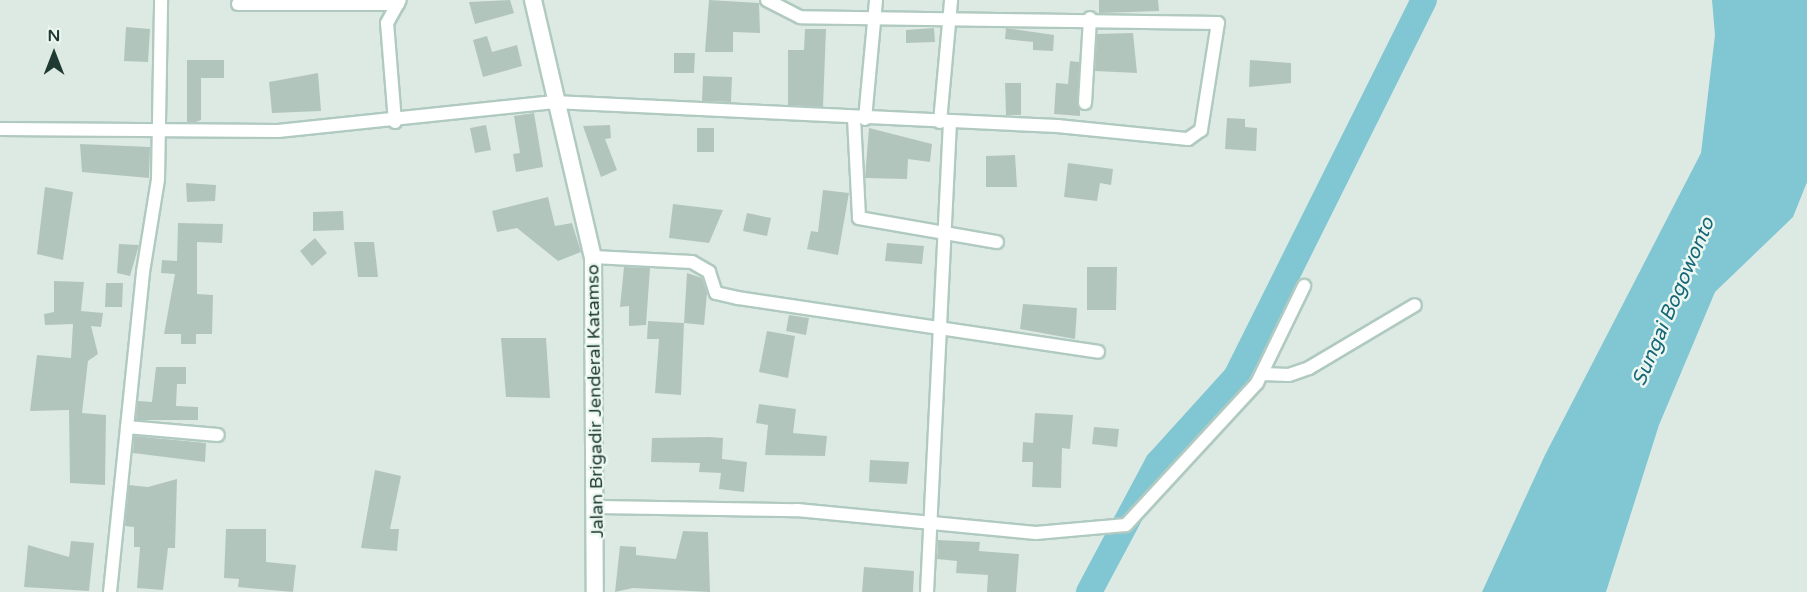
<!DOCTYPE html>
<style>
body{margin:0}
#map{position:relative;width:1807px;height:592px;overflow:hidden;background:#ddeae4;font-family:"Varela Round",sans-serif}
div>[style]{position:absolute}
.water>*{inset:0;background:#81c6d3}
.river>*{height:26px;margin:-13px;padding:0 13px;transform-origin:13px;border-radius:13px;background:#81c6d3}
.building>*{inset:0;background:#b2c5bd}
.roads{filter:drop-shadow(2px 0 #b0cac1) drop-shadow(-2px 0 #b0cac1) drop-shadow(0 2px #b0cac1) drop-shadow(0 -2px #b0cac1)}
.minor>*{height:12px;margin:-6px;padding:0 6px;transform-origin:6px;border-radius:6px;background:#fff}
.secondary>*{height:16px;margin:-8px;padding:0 8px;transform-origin:8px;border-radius:8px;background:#fff}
span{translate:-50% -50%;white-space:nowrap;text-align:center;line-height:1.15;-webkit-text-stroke:5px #edf7f2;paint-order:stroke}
.street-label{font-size:18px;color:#1e3a32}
.water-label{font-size:20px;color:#166778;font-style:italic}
.north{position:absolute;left:24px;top:24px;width:60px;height:60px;-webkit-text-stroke:4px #edf7f2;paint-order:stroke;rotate:0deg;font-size:16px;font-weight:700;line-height:24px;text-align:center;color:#1e3a32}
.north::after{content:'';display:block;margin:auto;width:21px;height:27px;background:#1e3a32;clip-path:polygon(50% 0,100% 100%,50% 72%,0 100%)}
</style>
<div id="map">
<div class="water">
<i style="clip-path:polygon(1712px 0,1807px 0,1807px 182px,1793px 217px,1715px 292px,1659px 425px,1606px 592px,1482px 592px,1545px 455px,1701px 153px,1715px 35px)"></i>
</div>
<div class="river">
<i style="left:1089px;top:592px;width:146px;rotate:-61.9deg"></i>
<i style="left:1158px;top:463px;width:116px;rotate:-47.8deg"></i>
<i style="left:1236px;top:377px;width:421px;rotate:-63.5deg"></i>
</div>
<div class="building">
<i style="clip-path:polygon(510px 0,514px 13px,475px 24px,469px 2px)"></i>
<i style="clip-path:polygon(709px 0,759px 3px,760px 33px,733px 32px,733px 52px,705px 52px)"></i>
<i style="clip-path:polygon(1099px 0,1158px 0,1159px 11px,1099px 13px)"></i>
<i style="clip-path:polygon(126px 27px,150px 29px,148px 62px,124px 61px)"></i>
<i style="clip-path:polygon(934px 28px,935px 42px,906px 43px,906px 30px)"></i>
<i style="clip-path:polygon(1006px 28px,1054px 35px,1053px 51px,1033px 50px,1033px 42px,1005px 39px)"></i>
<i style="clip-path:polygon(805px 29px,826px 29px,823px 107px,788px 105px,788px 50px,804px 50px)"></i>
<i style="clip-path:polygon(1133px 33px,1137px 73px,1095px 71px,1097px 34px)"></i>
<i style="clip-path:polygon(487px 36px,492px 52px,517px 45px,522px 66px,483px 77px,473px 40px)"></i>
<i style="clip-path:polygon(674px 53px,695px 53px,694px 73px,674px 73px)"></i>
<i style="clip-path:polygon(187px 60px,224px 60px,224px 78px,201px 78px,201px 120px,196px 122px,187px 122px)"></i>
<i style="clip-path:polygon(1250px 60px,1291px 63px,1291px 83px,1249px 87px)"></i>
<i style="clip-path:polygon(1070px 61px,1079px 62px,1080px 116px,1054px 114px,1056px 83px,1068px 84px)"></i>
<i style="clip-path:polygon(318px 73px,321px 111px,272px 113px,269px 82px)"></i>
<i style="clip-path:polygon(703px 76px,732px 77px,731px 102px,702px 101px)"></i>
<i style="clip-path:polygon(1005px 83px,1021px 83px,1021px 115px,1006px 115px)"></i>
<i style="clip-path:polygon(534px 113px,543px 167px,516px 172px,513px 154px,520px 153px,514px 116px)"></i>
<i style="clip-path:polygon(1227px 118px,1245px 119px,1245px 127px,1257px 128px,1256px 151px,1225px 149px)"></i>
<i style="clip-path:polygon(486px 125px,491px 150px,475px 153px,470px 128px)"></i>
<i style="clip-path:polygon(610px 125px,611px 138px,605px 139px,617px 170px,601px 177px,583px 126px)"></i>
<i style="clip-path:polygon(697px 128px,714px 128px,714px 152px,697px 152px)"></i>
<i style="clip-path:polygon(869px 128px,932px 144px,930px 162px,908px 159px,907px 179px,865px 178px)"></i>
<i style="clip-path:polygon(80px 144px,150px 147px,149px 178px,82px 172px)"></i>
<i style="clip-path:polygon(1015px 155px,1017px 187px,986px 187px,986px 156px)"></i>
<i style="clip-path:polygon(1068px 163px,1113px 169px,1111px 185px,1100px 183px,1097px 201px,1064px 197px)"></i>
<i style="clip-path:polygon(186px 183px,216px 185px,215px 201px,187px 202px)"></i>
<i style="clip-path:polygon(45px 187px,73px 192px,63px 260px,37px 254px)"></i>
<i style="clip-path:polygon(823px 190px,849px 193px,838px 255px,807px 249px,811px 231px,818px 232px)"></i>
<i style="clip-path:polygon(548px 197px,555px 226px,572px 223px,581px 252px,558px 261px,517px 228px,497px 232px,492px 211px)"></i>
<i style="clip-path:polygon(673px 204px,723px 210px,709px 243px,669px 238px)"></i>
<i style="clip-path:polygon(343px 211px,344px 230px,313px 231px,313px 212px)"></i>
<i style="clip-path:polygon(747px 213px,771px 218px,767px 236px,743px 231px)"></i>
<i style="clip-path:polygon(178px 223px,223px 224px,222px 243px,197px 242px,197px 294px,213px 295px,212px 334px,196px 334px,196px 344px,181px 344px,181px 334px,164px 334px,175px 274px,161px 273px,162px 260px,177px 261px)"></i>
<i style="clip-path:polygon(315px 238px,327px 253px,312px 266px,300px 251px)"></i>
<i style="clip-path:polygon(354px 242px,374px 242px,378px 277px,358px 277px)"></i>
<i style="clip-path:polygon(887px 243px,924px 246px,922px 264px,885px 261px)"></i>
<i style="clip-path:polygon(119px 244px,139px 245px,130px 276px,117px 273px)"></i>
<i style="clip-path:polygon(624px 267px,650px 268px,646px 325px,629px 326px,629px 306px,620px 307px)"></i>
<i style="clip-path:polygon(1087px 267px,1117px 267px,1116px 310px,1087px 310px)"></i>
<i style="clip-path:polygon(687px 273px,702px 278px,707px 293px,704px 325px,684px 323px)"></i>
<i style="clip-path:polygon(54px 281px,84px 282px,81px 311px,103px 313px,101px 327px,91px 326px,98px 354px,88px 361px,82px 413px,106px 415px,105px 485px,70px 483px,69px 410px,30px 411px,37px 355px,71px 358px,73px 324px,45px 325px,44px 314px,54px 312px)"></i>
<i style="clip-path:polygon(106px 283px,123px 283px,122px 307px,105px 307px)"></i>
<i style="clip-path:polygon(1023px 304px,1077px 308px,1075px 339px,1020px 329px)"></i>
<i style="clip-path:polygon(789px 315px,809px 318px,806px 335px,786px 331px)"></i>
<i style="clip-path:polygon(648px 321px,684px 323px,681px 395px,655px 393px,659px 339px,647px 339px)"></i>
<i style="clip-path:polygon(767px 331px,795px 336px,788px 378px,759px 372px)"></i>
<i style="clip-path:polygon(501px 338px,546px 338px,550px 398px,506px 397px)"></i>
<i style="clip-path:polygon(156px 367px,186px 367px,186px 384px,177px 384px,176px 406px,198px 407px,198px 420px,136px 420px,138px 401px,152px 402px)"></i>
<i style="clip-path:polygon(759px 404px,796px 409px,793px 433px,827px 436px,825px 456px,765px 455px,768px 425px,756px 423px)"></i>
<i style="clip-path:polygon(1035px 413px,1073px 415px,1070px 449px,1062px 448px,1061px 488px,1032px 487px,1033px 462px,1022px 462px,1023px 442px,1033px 443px)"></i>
<i style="clip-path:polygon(1094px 427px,1119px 429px,1117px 447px,1092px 444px)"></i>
<i style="clip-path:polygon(134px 436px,206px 443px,205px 462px,133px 453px)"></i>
<i style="clip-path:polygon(709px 437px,723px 438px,722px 459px,747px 462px,744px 492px,719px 489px,721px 473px,699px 472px,700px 463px,651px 462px,652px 438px)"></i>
<i style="clip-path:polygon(870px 460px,909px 462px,907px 484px,869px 482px)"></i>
<i style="clip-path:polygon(375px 470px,401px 476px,390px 529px,399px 529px,397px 551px,361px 548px)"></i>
<i style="clip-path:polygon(177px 479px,175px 548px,168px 548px,163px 590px,137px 588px,140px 547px,134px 547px,134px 527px,125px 526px,129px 485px,148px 487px)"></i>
<i style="clip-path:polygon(226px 529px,266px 529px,266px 562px,296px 565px,293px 592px,238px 587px,239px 579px,224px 578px)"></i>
<i style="clip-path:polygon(683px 531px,708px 532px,710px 592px,633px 588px,615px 592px,620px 546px,636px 547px,636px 555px,676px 559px)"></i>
<i style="clip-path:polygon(938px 540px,980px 542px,979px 551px,1019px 554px,1016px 592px,987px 592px,988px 575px,956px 573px,957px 561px,937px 559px)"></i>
<i style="clip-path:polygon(71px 541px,94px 543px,89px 591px,24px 587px,28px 545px,69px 557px)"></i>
<i style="clip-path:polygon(864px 567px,914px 571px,913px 592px,862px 592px)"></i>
</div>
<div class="roads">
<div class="minor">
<i style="left:238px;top:4px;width:160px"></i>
<i style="left:1085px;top:103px;width:85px;rotate:-86.6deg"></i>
<i style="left:854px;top:118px;width:100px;rotate:87.1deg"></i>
<i style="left:859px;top:218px;width:140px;rotate:9.9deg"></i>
<i style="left:865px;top:119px;width:120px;rotate:-84.7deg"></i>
<i style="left:395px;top:122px;width:99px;rotate:-94.6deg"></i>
<i style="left:387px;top:23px;width:26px;rotate:-61deg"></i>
<i style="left:940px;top:122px;width:122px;rotate:-84.8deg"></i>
<i style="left:0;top:129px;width:278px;rotate:0.4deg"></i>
<i style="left:278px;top:131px;width:278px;rotate:-6deg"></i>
<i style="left:554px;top:102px;width:504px;rotate:2.73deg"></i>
<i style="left:1057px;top:126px;width:132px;rotate:5.7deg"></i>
<i style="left:1188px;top:139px;width:16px;rotate:-35deg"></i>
<i style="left:1201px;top:130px;width:108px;rotate:-81deg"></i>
<i style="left:1218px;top:23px;width:418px;rotate:-179.2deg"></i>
<i style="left:800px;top:17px;width:37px;rotate:-153deg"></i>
<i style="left:593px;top:257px;width:99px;rotate:2.9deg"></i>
<i style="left:692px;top:262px;width:20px;rotate:30deg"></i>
<i style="left:709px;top:272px;width:22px;rotate:72deg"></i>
<i style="left:716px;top:293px;width:23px;rotate:13deg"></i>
<i style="left:738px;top:298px;width:364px;rotate:8.5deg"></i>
<i style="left:1263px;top:374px;width:26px;rotate:2deg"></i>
<i style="left:1289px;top:375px;width:21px;rotate:-19deg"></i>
<i style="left:1309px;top:368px;width:123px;rotate:-30.7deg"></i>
<i style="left:127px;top:427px;width:91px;rotate:5deg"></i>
<i style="left:598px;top:507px;width:199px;rotate:0.9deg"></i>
<i style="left:797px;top:510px;width:240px;rotate:5.5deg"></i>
<i style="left:1036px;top:533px;width:90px;rotate:-5.1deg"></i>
<i style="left:1126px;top:525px;width:193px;rotate:-47.3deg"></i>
<i style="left:1257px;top:383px;width:108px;rotate:-64.1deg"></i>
<i style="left:110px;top:592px;width:322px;rotate:-84.1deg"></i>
<i style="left:143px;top:272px;width:94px;rotate:-80.8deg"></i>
<i style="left:158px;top:179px;width:179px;rotate:-89deg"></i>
<i style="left:927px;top:592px;width:471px;rotate:-87.2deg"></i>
</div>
<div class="secondary">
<i style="left:533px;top:0;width:264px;rotate:76.9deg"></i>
<i style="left:593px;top:257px;width:335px;rotate:89.7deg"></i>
</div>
</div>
<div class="street-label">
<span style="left:595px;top:401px;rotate:-91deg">Jalan Brigadir Jenderal Katamso</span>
</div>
<div class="water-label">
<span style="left:1674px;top:302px;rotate:-67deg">Sungai Bogowonto</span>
</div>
<div class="north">N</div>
</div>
